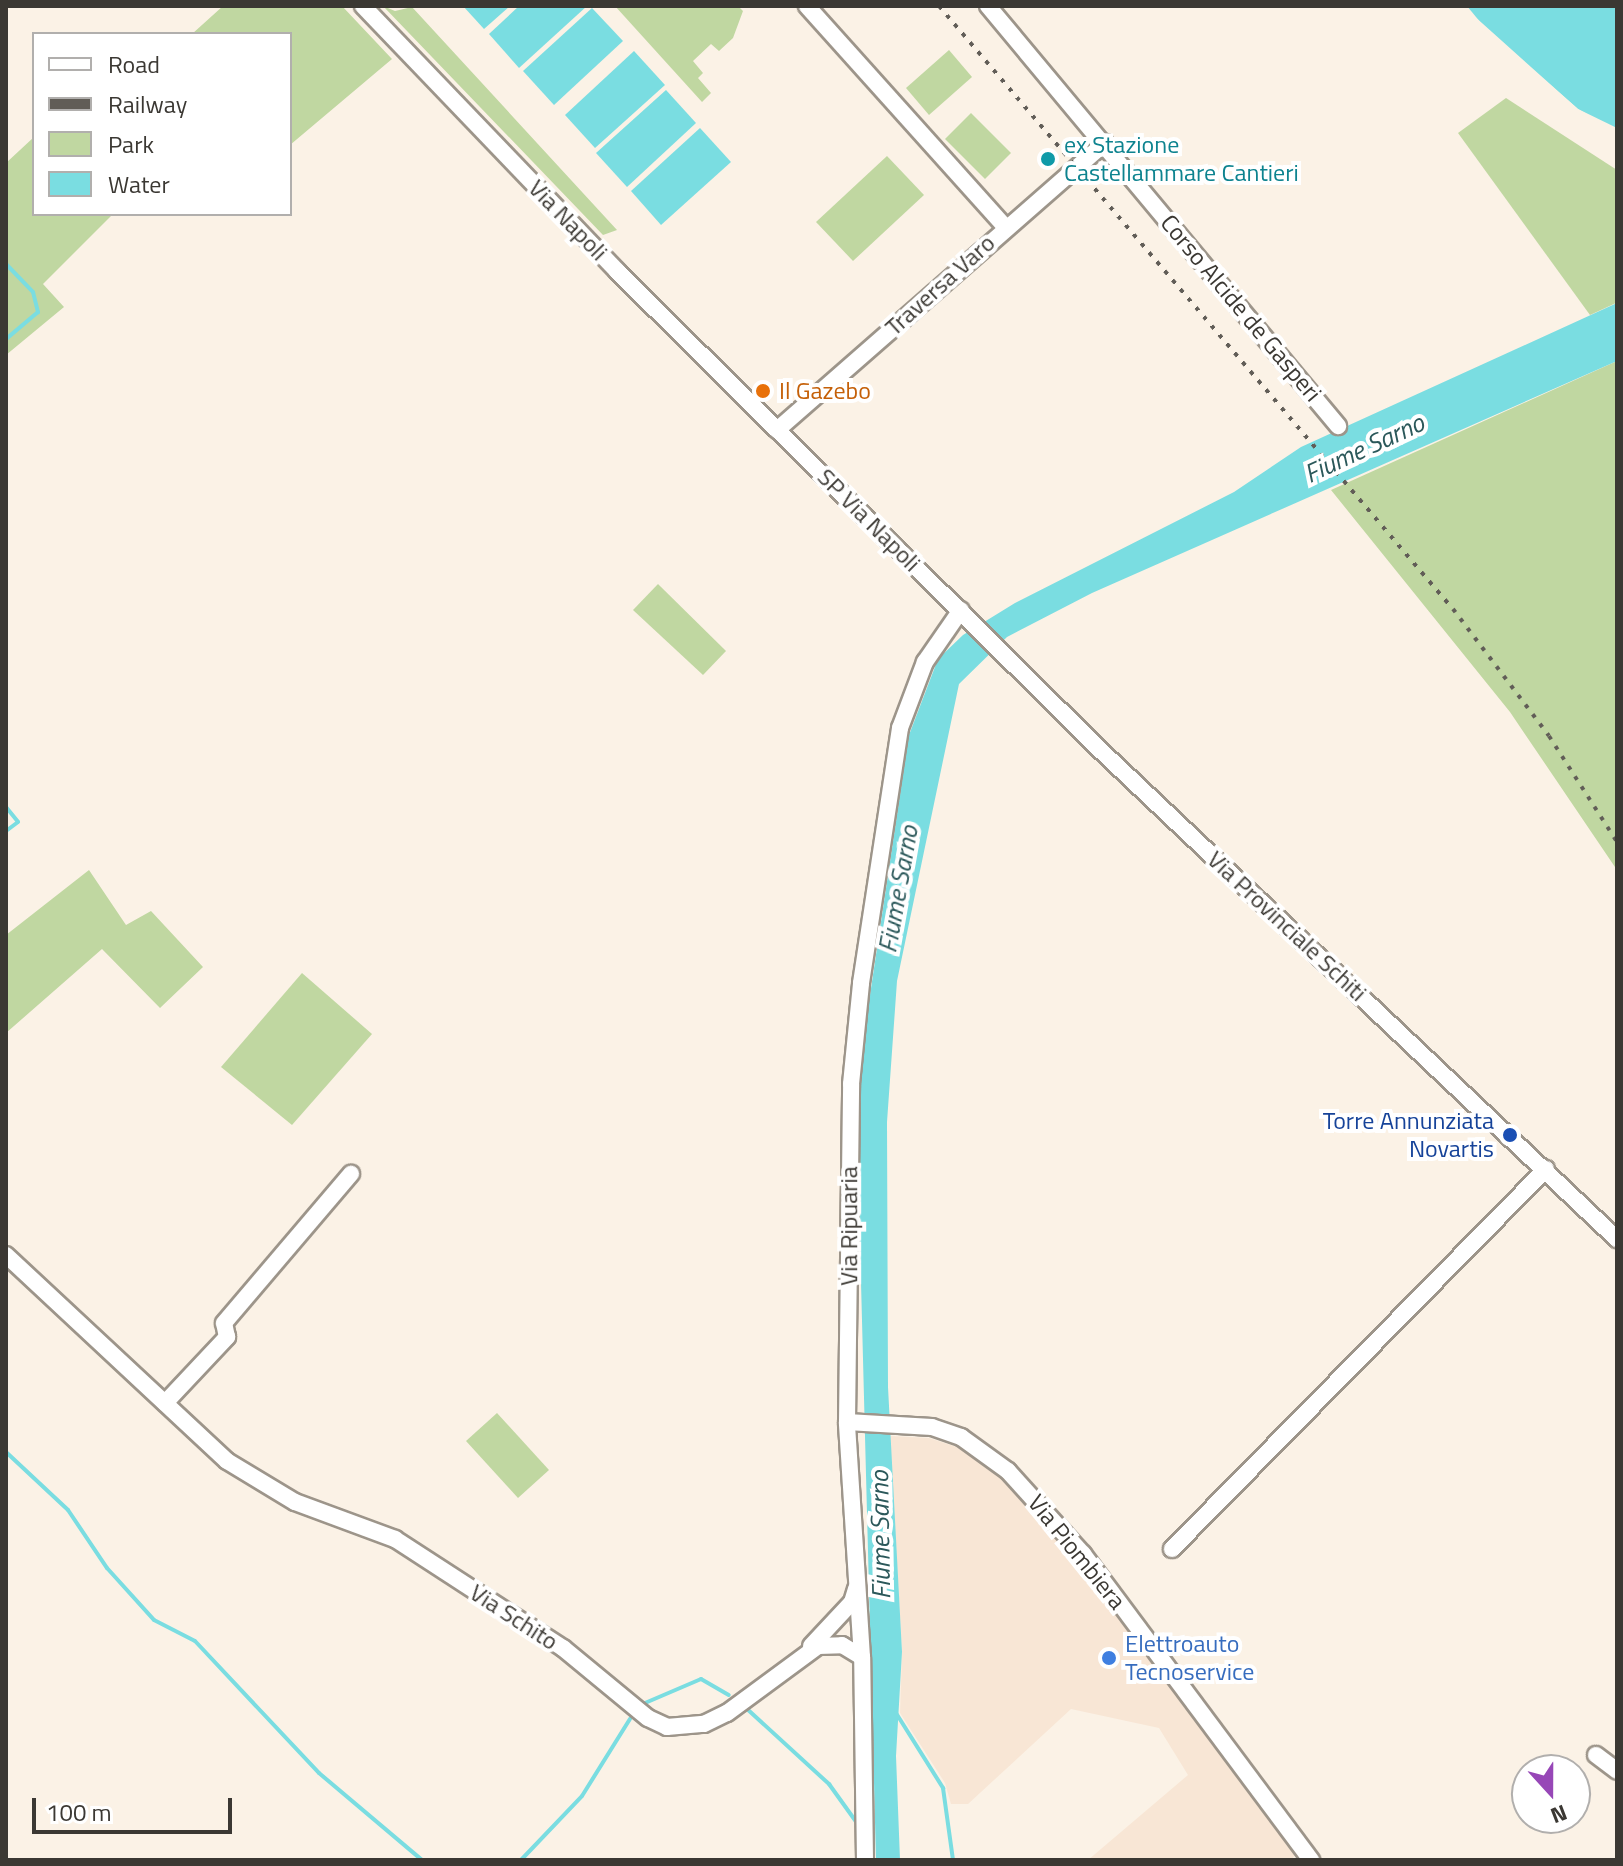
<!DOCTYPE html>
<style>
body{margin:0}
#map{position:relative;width:1623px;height:1866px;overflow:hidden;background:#fbf2e6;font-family:"Titillium Web",sans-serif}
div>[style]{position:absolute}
.commercial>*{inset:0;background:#f8e6d5}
.green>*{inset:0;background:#c0d7a1}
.water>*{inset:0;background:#7adde1}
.pier>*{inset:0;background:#fbf2e6}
.stream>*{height:4px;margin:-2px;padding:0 2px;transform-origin:2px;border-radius:2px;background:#7adde1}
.roads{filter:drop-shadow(2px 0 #9d958a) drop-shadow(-2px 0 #9d958a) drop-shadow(0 2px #9d958a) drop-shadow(0 -2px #9d958a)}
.minor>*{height:16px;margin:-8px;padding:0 8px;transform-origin:8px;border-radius:8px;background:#fff}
.rail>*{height:4px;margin-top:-2px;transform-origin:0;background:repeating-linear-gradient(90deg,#615d57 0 4px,transparent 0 12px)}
.dots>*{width:22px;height:22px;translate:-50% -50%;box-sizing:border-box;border:4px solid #fff;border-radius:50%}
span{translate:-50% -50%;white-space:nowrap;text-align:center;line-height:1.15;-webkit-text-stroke:8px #fff;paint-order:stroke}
.culture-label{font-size:24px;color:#0d838f}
.left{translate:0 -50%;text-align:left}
.street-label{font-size:24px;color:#3b3833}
.food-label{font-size:24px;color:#c56008}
.transit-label{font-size:24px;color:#164399}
.right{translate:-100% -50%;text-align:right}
.shop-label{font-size:24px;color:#366cbe}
.water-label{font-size:26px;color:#2b585a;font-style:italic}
.frame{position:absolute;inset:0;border:8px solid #3b3833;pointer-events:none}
.legend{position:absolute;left:32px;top:32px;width:260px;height:184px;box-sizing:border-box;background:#fff;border:2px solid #b1afad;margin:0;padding:10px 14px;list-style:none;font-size:24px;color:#3b3833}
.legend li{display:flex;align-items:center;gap:16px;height:40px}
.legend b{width:40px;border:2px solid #b1afad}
.north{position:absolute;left:1511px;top:1754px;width:80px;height:80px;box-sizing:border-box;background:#fff;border:2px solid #b1afad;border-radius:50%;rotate:159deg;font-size:22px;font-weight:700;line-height:32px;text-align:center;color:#3b3833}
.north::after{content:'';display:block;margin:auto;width:28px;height:36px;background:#9747b7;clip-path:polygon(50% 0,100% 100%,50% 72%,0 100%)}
.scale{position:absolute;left:32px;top:1798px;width:200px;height:36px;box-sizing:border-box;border:4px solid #3b3833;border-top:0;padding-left:10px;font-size:24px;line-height:28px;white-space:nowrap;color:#3b3833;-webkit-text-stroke:6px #fff;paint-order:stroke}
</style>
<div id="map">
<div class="commercial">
<i style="clip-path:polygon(890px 1436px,929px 1438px,963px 1449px,1009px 1483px,1055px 1530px,1296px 1854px,1291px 1860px,1088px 1860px,1188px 1775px,1159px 1728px,1071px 1709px,968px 1804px,951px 1804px,945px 1783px,900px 1713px,902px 1652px)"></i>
</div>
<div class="green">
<i style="clip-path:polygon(223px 6px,342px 6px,392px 59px,290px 145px,290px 34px,192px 34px)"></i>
<i style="clip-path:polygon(383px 6px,395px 11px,412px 7px,617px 230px,603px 235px)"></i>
<i style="clip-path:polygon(615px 6px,738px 6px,743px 11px,733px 38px,719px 51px,711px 44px,693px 61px,703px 73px,698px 78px,711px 93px,702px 102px)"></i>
<i style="clip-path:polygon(949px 50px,972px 77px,929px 115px,906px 88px)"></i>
<i style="clip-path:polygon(1506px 98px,1617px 170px,1616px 303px,1590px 315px,1458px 133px)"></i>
<i style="clip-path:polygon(971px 113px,1011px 153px,985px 179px,945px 139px)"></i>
<i style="clip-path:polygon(34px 137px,34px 214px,113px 214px,43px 284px,64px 307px,6px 355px,6px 163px)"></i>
<i style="clip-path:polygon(887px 156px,924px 195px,853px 261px,816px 222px)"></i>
<i style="clip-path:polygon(1617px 361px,1617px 870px,1510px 712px,1331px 490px)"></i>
<i style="clip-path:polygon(658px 584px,726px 651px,703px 675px,633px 610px)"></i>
<i style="clip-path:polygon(89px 870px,126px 925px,151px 911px,203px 967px,160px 1008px,102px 949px,6px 1033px,6px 935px)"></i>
<i style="clip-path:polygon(302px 973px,372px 1034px,292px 1125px,221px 1067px)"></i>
<i style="clip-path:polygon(497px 1413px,549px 1470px,518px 1498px,466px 1441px)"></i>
</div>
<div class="water">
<i style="clip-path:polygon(463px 6px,510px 6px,484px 29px)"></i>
<i style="clip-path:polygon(519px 6px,587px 6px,519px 68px,489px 34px)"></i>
<i style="clip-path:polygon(1467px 6px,1617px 6px,1617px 128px,1578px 109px,1485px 28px)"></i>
<i style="clip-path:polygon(592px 8px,623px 41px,554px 105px,523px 71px)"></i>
<i style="clip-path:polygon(634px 51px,665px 85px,595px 148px,565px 115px)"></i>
<i style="clip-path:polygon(666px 90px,696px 123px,627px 187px,596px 153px)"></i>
<i style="clip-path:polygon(700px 128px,731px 162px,661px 225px,631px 191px)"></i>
<i style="clip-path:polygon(1617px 303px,1617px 361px,1092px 593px,1007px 637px,959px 684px,897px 981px,887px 1122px,888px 1387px,902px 1652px,896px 1756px,900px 1860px,876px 1860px,857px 1128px,867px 1015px,909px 735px,938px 659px,963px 635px,1015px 603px,1234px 492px,1301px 447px)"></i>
</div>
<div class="pier">
<i style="clip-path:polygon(1463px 6px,1578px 109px,1617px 132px,1575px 112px,1482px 31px)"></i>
</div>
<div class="stream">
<i style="left:6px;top:264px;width:39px;rotate:46deg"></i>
<i style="left:33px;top:292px;width:21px;rotate:76deg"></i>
<i style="left:38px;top:312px;width:42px;rotate:139.8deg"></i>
<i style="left:6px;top:807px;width:19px;rotate:51deg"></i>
<i style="left:18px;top:822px;width:15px;rotate:143deg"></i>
<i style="left:6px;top:1452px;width:85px;rotate:43.1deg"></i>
<i style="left:68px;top:1510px;width:70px;rotate:56.1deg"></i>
<i style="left:107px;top:1568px;width:70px;rotate:47.9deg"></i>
<i style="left:154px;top:1620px;width:46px;rotate:27.1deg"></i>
<i style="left:195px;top:1641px;width:181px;rotate:46.8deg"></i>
<i style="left:319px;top:1773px;width:135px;rotate:40.2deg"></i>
<i style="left:645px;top:1703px;width:61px;rotate:-23.2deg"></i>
<i style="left:701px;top:1679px;width:32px;rotate:30deg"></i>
<i style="left:746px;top:1708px;width:113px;rotate:42.5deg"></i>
<i style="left:829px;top:1784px;width:48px;rotate:54.3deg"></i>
<i style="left:896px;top:1713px;width:89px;rotate:57.9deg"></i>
<i style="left:943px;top:1788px;width:73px;rotate:82.1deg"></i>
<i style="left:521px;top:1860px;width:88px;rotate:-46.4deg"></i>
<i style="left:582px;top:1796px;width:91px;rotate:-58.1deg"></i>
</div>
<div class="roads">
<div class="minor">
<i style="left:363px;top:6px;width:367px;rotate:46.2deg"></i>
<i style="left:617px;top:271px;width:676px;rotate:44.76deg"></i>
<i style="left:1097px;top:747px;width:716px;rotate:43.42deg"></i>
<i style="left:807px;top:6px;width:297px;rotate:48.1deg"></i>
<i style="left:988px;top:6px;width:547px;rotate:50.19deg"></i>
<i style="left:777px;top:430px;width:436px;rotate:-41.2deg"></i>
<i style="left:6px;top:1255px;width:302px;rotate:43deg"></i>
<i style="left:227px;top:1461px;width:79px;rotate:31.1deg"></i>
<i style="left:295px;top:1502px;width:107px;rotate:20.3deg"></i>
<i style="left:395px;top:1539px;width:200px;rotate:33deg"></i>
<i style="left:563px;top:1648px;width:110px;rotate:39.5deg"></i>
<i style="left:648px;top:1718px;width:21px;rotate:25deg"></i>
<i style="left:667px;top:1727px;width:37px;rotate:-5deg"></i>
<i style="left:704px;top:1724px;width:25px;rotate:-26deg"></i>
<i style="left:727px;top:1713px;width:113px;rotate:-36.4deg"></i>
<i style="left:818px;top:1646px;width:24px;rotate:-2deg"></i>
<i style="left:842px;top:1645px;width:23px;rotate:31deg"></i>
<i style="left:165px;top:1403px;width:91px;rotate:-46.8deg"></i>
<i style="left:227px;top:1337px;width:14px;rotate:-102deg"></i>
<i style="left:224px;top:1323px;width:196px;rotate:-49.6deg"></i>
<i style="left:847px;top:1422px;width:85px;rotate:3.4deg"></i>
<i style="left:932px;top:1427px;width:31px;rotate:19deg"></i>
<i style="left:961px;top:1437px;width:58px;rotate:35.9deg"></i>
<i style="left:1008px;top:1471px;width:112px;rotate:47.9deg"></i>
<i style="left:1083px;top:1554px;width:382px;rotate:53.3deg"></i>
<i style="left:1172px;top:1549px;width:533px;rotate:-45.46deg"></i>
<i style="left:811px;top:1646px;width:60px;rotate:-47deg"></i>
<i style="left:852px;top:1602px;width:14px;rotate:-73deg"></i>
<i style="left:1596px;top:1755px;width:26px;rotate:37deg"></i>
<i style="left:865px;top:1860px;width:203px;rotate:-90.8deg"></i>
<i style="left:862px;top:1657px;width:235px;rotate:-93.7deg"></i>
<i style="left:847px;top:1422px;width:338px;rotate:-89.3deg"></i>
<i style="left:851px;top:1084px;width:101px;rotate:-84.3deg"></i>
<i style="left:861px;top:983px;width:258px;rotate:-81.3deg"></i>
<i style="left:900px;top:728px;width:71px;rotate:-69.3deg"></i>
<i style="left:925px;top:662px;width:63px;rotate:-55.3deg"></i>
</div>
</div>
<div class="rail">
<i style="left:939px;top:6px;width:792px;rotate:49.56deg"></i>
<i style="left:1453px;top:609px;width:159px;rotate:52.9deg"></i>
<i style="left:1549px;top:736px;width:126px;rotate:57.3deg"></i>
</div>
<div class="dots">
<i style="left:1048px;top:159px;background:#0f9aa8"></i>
<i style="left:763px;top:391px;background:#e8710a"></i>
<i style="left:1510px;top:1135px;background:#1a4fb4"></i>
<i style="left:1109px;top:1658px;background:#3f7fe0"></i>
</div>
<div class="culture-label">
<span class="left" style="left:1064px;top:159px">ex Stazione<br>Castellammare Cantieri</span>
</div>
<div class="street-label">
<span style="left:568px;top:220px;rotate:46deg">Via Napoli</span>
<span style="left:940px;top:285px;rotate:-42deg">Traversa Varo</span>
<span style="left:1241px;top:308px;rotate:50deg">Corso Alcide de Gasperi</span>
<span style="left:869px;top:520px;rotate:45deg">SP Via Napoli</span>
<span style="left:1287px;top:926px;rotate:43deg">Via Provinciale Schiti</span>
<span style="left:849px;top:1226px;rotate:-90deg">Via Ripuaria</span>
<span style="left:1077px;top:1552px;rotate:51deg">Via Piombiera</span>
<span style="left:514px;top:1617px;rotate:33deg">Via Schito</span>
</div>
<div class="food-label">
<span class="left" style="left:779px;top:391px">Il Gazebo</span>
</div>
<div class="transit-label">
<span class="right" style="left:1494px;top:1135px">Torre Annunziata<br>Novartis</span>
</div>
<div class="shop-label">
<span class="left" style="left:1125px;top:1658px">Elettroauto<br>Tecnoservice</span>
</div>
<div class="water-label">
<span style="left:1364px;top:448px;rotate:-25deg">Fiume Sarno</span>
<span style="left:898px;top:889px;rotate:-80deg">Fiume Sarno</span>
<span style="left:880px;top:1535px;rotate:-91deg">Fiume Sarno</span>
</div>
<div class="frame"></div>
<ul class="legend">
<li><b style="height:10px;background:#fff"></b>Road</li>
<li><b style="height:10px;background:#615d57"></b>Railway</li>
<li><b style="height:22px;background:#c0d7a1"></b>Park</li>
<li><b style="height:22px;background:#7adde1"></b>Water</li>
</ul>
<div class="north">N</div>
<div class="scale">100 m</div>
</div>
